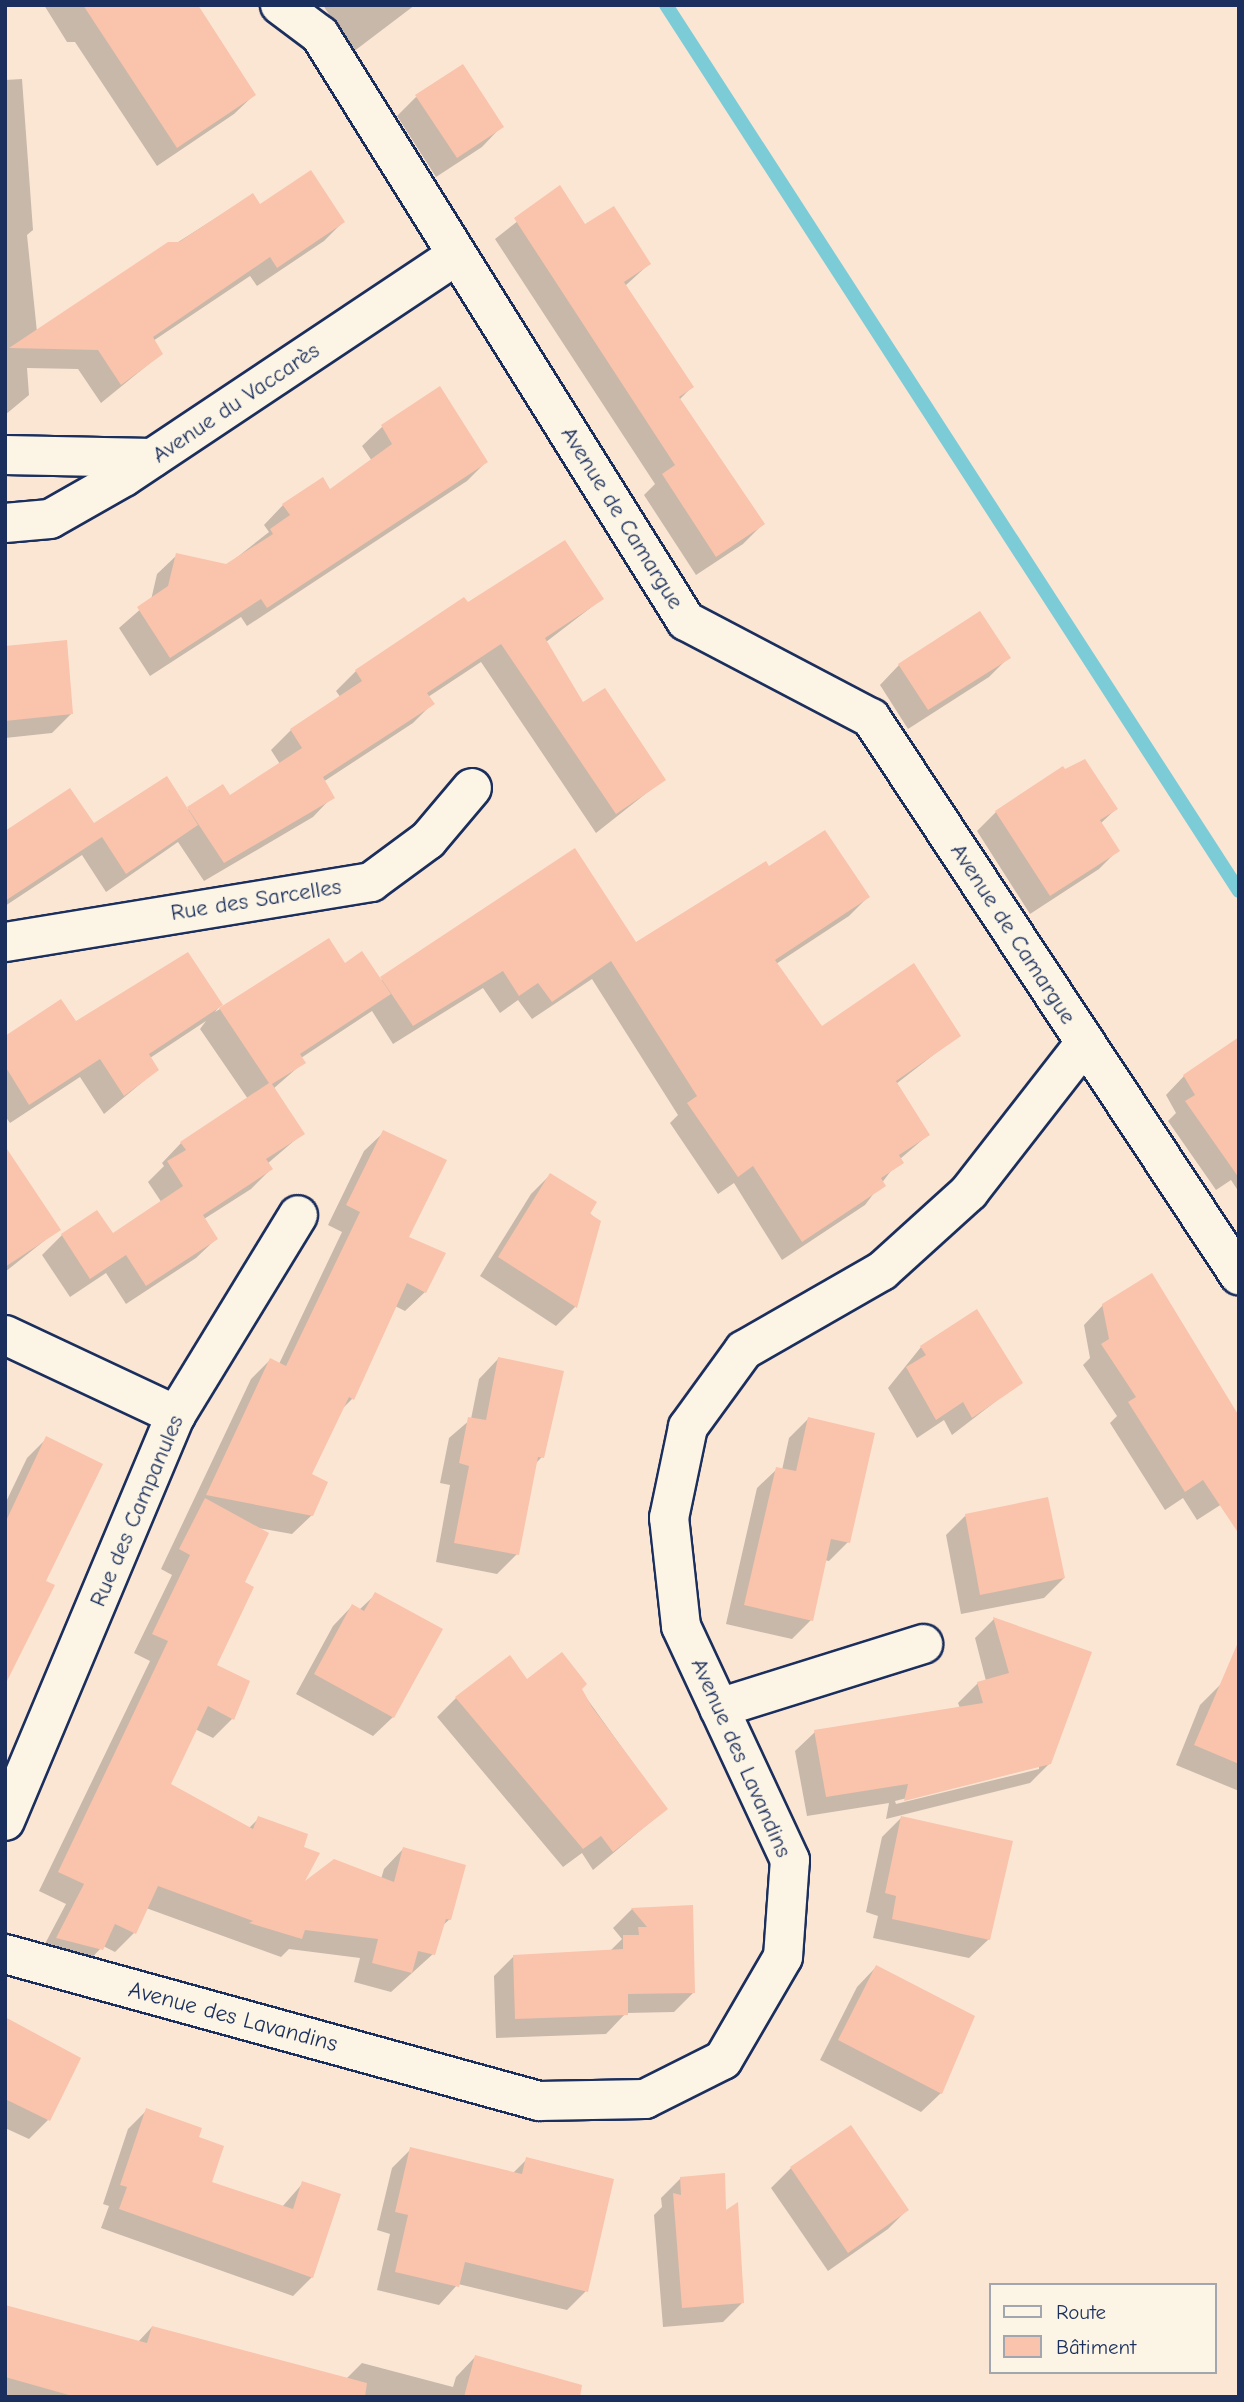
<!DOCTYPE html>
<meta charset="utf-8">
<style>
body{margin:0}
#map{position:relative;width:1244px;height:2402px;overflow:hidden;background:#fbe6d4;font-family:"Comic Neue",sans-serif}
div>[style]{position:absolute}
.shadow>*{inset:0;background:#0003}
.stream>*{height:14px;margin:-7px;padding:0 7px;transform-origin:7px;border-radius:7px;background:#7cccd7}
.building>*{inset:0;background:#f9c3ac}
.roads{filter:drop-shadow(2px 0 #1b2f5e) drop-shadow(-2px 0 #1b2f5e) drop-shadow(0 2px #1b2f5e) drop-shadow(0 -2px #1b2f5e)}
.minor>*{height:38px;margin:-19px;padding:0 19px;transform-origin:19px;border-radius:19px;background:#fcf5e5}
span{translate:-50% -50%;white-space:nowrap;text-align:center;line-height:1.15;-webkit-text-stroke:7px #fcf5e5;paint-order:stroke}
.street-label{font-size:23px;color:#1b2f5e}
.frame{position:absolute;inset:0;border:7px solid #1b2f5e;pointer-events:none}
.legend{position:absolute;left:989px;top:2283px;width:228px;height:91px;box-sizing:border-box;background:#fcf5e5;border:2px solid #a2a6af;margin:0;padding:9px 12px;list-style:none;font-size:21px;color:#1b2f5e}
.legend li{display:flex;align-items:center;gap:14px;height:35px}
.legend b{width:35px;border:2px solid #a2a6af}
</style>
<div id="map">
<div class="shadow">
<i style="clip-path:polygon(44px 5px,179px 5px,254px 95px,234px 114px,157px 166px,75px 42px,67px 42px)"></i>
<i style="clip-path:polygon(323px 5px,415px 5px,353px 52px)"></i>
<i style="clip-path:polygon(22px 79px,33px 230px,27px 235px,37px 332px,252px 195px,260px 207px,343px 222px,324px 241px,257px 286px,250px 276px,153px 341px,161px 354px,101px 403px,78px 369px,27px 368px,29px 395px,5px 415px,5px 80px)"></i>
<i style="clip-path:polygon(416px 97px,501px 127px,482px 147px,436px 177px,397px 116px)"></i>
<i style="clip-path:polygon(560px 188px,585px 227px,649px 264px,625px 286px,692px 387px,679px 400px,763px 524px,743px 544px,696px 575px,644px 495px,655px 484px,495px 239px)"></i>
<i style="clip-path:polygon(439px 389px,486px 462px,467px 481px,247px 626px,241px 617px,150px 676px,119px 628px,151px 600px,157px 574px,177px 555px,226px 566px,269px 532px,264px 525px,283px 505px,329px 492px,372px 461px,362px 446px,382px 427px)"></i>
<i style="clip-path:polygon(602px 599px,546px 642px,583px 704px,663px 780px,596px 833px,481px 662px,428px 697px,432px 704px,413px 723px,323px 782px,332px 797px,313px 817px,204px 881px,178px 842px,106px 892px,82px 855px,5px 906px,5px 833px,93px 825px,186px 810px,230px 797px,280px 764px,271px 750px,291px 730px,341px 698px,336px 691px,356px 671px,467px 604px)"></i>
<i style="clip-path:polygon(5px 648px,71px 714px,52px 733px,5px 738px)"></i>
<i style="clip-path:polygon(1008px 658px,989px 677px,908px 729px,880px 685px,899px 665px)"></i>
<i style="clip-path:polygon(1065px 772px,1116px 809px,1100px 824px,1118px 850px,1099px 869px,1030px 914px,977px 831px,996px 812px)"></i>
<i style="clip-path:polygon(769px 868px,868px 897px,849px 916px,776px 964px,822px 1028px,959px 1035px,896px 1084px,928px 1135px,900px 1159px,865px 1205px,782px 1260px,734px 1183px,718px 1194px,670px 1123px,678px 1115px,592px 979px,532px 1019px,518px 1000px,500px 1013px,483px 988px,393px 1044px,372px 1011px,301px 1058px,304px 1062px,273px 1089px,302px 1134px,267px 1164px,271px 1169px,251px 1189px,204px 1219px,216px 1239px,196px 1258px,126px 1304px,106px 1273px,70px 1297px,42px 1255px,62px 1235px,113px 1235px,162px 1203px,148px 1182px,164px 1166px,162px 1163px,181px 1143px,248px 1099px,200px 1029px,206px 1021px,150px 1058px,157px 1070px,104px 1114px,80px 1077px,10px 1123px,5px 1116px,5px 1038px,221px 1004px,215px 1012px,329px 941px,345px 966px,380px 980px,635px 945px)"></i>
<i style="clip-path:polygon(1239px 1039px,1239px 1192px,1231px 1180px,1216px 1190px,1168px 1121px,1176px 1113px,1166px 1095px,1184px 1076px)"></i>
<i style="clip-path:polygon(384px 1132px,407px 1238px,425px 1292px,405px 1311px,395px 1306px,352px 1399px,342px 1409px,310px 1475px,312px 1515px,292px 1534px,258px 1528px,214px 1666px,232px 1719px,213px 1738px,195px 1729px,169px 1785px,249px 1828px,259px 1818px,302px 1848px,299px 1888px,381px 1879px,384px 1869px,403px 1849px,450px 1919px,442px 1926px,433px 1954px,391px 1992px,354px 1982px,360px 1958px,289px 1949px,281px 1957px,146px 1908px,134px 1933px,115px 1952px,103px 1946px,82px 1968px,38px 1957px,66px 1904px,39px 1891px,150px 1661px,134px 1653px,172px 1575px,161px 1569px,251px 1379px,270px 1360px,279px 1364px,342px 1232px,328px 1225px,364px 1151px)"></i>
<i style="clip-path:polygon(550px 1175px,599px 1222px,575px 1307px,556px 1326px,480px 1276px,531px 1194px)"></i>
<i style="clip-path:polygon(5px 1182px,59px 1229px,5px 1272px)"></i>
<i style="clip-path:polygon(1103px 1305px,1239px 1493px,1197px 1520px,1183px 1498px,1165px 1510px,1110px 1423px,1117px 1416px,1083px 1365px,1090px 1358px,1084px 1325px)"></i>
<i style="clip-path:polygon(921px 1347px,1021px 1382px,952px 1435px,944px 1420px,917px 1438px,888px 1388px)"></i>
<i style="clip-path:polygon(498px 1359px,542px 1457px,534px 1465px,517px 1554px,497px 1574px,436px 1562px,450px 1485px,440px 1483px,449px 1438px,471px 1419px,479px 1379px)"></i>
<i style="clip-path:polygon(808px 1419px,848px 1542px,829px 1561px,824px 1560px,811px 1620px,792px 1639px,726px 1624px,757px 1488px,777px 1469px,782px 1470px,789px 1438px)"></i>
<i style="clip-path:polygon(47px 1438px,44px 1582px,5px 1672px,5px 1504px,27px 1458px)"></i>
<i style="clip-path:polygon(965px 1516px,1064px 1578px,1044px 1598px,961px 1614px,946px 1535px)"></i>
<i style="clip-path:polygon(376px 1594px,393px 1717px,373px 1736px,296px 1694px,333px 1626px,352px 1606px,359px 1610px)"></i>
<i style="clip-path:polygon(evenodd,994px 1619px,1050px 1763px,1030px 1783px,886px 1819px,889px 1803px,807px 1816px,795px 1751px,815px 1732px,960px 1708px,958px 1703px,978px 1683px,986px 1681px,975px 1638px,994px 1619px,1039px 1765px,1039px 1769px,896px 1804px,895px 1801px,1039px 1765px)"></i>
<i style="clip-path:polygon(527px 1682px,580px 1689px,666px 1809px,593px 1870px,582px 1853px,563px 1867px,437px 1717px,456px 1698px)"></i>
<i style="clip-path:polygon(1220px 1685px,1239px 1693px,1239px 1791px,1176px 1765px,1200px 1705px)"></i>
<i style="clip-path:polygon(901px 1818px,989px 1939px,969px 1958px,873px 1938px,878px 1916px,866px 1912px,882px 1837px)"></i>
<i style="clip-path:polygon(691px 1907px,694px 1992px,674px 2012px,626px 2013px,606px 2034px,496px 2038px,494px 1976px,513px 1957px,609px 1952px,622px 1939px,613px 1928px,632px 1909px)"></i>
<i style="clip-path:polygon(876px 1967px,941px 2093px,921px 2112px,820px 2060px,857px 1987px)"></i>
<i style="clip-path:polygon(5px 2019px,48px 2120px,29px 2139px,5px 2128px)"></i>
<i style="clip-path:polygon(147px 2110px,196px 2138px,210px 2183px,282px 2207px,303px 2183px,312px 2277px,293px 2296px,101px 2228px,109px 2206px,103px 2204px,128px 2129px)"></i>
<i style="clip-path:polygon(411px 2149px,513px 2173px,527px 2159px,586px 2291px,567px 2310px,458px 2284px,439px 2305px,377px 2290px,390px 2234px,377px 2230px,392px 2168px)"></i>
<i style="clip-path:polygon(791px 2168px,907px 2210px,888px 2229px,828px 2271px,771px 2188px)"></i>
<i style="clip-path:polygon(681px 2178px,725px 2213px,743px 2302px,723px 2322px,663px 2327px,654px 2215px,662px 2207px,661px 2198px)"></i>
<i style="clip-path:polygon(5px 2306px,138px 2342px,152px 2327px,346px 2379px,362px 2363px,453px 2387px,456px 2377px,475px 2357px,503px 2397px,5px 2397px)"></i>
</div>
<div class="stream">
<i style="left:666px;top:5px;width:1055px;rotate:57.11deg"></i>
</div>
<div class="building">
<i style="clip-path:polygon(83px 5px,198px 5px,256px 95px,177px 148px)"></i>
<i style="clip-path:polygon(463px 64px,504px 127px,457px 158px,415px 95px)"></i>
<i style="clip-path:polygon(311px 170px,345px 222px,277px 268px,270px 257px,153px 337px,163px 354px,121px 385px,98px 350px,9px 348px,168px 242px,179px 242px,253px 193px,260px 204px)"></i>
<i style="clip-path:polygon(560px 185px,585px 224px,614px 206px,651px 264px,624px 282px,694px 387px,679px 397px,765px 524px,716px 557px,662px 474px,675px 465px,514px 218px)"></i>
<i style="clip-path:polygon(440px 386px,488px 462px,267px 608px,261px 599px,170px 658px,137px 607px,168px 586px,176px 553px,226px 564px,273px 534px,270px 529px,290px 515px,282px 504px,323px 477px,330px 489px,392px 444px,381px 425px)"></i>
<i style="clip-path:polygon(565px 540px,604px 599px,545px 638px,583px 702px,605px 688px,666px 780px,616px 814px,501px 644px,427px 693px,435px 704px,323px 777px,335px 798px,224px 863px,187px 807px,223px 784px,230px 795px,302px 748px,290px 729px,362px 681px,355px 670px,464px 597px,468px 602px)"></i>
<i style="clip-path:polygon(980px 611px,1011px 658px,928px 710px,898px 664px)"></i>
<i style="clip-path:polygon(67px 640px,73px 714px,5px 721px,5px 646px)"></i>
<i style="clip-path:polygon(1085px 759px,1118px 809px,1100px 820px,1120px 851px,1050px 896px,995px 811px,1063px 766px,1065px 769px)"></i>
<i style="clip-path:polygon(167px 776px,198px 825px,126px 874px,102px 837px,5px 901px,5px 831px,70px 788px,94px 823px)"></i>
<i style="clip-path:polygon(825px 830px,870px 897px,775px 960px,822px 1026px,914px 963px,961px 1036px,896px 1081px,930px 1135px,899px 1155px,904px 1163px,881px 1178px,886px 1186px,802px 1242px,753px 1166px,738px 1177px,687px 1103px,697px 1096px,611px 961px,552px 1002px,538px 983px,519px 996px,503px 971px,413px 1026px,380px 977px,575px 848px,636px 942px,766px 861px,769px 866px)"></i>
<i style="clip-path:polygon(329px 938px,345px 963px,362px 951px,391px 994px,300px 1054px,306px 1063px,272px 1084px,305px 1134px,266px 1159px,273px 1169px,203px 1215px,218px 1239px,146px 1286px,126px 1255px,90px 1279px,61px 1234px,97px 1210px,113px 1233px,183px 1186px,167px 1161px,186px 1150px,180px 1142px,269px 1083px,219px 1008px)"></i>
<i style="clip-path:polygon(188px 952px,223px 1005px,149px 1054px,159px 1070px,124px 1096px,100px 1059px,29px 1105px,5px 1066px,5px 1036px,61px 999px,76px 1021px)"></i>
<i style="clip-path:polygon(1239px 1037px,1239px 1178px,1185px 1101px,1195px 1095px,1183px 1075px)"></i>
<i style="clip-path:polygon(383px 1130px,447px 1160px,409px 1237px,446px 1253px,426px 1293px,407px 1283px,354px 1400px,349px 1397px,312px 1474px,328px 1482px,313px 1516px,206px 1495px,270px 1358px,286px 1366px,360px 1212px,346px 1205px)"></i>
<i style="clip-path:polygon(5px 1146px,61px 1230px,5px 1267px)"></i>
<i style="clip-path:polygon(550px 1173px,597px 1202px,590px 1214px,601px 1221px,577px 1308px,498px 1257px)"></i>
<i style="clip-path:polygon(1152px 1273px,1239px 1416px,1239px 1534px,1203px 1480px,1185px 1492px,1128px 1402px,1136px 1397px,1101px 1344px,1109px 1339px,1102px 1304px)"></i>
<i style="clip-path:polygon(977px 1309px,1023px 1383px,972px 1418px,963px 1402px,936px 1420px,906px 1367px,926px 1355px,920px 1346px)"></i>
<i style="clip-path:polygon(498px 1357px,564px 1371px,544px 1458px,538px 1457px,519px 1555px,454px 1543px,469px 1466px,459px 1463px,468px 1417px,486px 1420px)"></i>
<i style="clip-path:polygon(808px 1417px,875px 1433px,850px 1543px,831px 1539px,813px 1621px,744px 1605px,776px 1467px,796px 1471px)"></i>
<i style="clip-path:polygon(46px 1436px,103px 1464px,46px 1581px,55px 1585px,5px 1685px,5px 1523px)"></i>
<i style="clip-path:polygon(1048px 1497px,1065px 1578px,980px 1595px,965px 1514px)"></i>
<i style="clip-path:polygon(205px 1498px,269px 1533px,245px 1582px,254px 1587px,217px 1665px,250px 1681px,234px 1720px,208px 1706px,171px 1784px,253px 1829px,258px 1816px,308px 1834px,304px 1847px,320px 1853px,305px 1881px,334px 1859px,394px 1882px,403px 1847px,466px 1865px,451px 1920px,446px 1919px,435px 1955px,418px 1951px,412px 1973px,372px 1963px,378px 1939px,305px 1930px,302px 1939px,249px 1923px,253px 1921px,158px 1886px,136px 1934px,115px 1924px,103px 1950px,56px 1938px,84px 1884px,58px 1872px,168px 1641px,152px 1634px,190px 1555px,179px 1549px)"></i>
<i style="clip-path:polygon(375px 1592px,443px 1629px,394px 1718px,314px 1674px,352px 1604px,364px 1611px)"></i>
<i style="clip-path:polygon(993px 1617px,1092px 1652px,1051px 1764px,904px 1801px,908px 1784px,826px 1797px,814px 1730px,983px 1703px,977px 1682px,1009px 1673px)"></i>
<i style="clip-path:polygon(1239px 1640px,1239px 1764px,1194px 1745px)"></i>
<i style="clip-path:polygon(562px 1652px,587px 1684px,582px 1689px,592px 1707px,668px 1809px,613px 1852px,601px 1836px,583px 1849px,455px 1697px,510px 1655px,527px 1679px)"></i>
<i style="clip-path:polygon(901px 1816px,1013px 1841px,990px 1940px,892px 1919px,896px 1896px,885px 1893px)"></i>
<i style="clip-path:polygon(693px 1905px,695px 1993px,628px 1994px,628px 2015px,515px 2019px,513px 1955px,623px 1949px,623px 1935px,639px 1935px,638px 1927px,647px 1927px,631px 1908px)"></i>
<i style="clip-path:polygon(876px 1965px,975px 2016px,942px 2094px,838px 2040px)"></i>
<i style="clip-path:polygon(5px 2017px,81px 2058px,50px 2121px,5px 2099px)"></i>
<i style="clip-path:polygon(146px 2108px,202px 2128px,199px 2137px,224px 2146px,212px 2182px,293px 2209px,302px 2181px,341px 2194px,313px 2278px,119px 2209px,127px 2187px,120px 2185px)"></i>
<i style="clip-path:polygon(851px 2125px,909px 2210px,848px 2253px,790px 2167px)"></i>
<i style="clip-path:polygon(410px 2147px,522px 2174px,526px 2157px,614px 2179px,588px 2292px,465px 2262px,459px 2287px,395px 2272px,408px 2215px,395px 2212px)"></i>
<i style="clip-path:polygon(725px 2173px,726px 2210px,738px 2202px,744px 2303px,682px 2308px,673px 2193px,681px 2195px,680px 2177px)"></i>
<i style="clip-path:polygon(5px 2305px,147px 2343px,152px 2326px,367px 2383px,365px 2397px,76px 2397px,5px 2377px)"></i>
<i style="clip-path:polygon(475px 2355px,582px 2385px,580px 2397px,464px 2397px)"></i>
</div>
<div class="roads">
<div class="minor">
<i style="left:280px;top:5px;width:50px;rotate:36.9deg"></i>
<i style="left:320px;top:35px;width:691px;rotate:58.01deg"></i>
<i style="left:686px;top:621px;width:209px;rotate:27.7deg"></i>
<i style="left:871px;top:718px;width:668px;rotate:56.55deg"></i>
<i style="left:5px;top:455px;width:147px;rotate:1.2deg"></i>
<i style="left:5px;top:523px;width:45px;rotate:-5.1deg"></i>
<i style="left:50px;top:519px;width:85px;rotate:-29.6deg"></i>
<i style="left:124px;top:477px;width:398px;rotate:-33.7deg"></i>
<i style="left:5px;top:942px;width:371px;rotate:-9.3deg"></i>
<i style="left:371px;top:882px;width:71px;rotate:-36.4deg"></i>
<i style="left:428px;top:840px;width:68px;rotate:-49.8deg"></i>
<i style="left:5px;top:1335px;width:189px;rotate:25.1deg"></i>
<i style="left:719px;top:1708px;width:214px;rotate:-17.4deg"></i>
<i style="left:5px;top:1821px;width:441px;rotate:-67.2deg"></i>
<i style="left:176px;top:1415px;width:234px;rotate:-58.6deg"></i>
<i style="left:5px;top:1954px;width:554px;rotate:15.39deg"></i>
<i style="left:539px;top:2101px;width:106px;rotate:-1.1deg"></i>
<i style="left:645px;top:2099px;width:87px;rotate:-26.6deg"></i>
<i style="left:723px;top:2060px;width:119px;rotate:-59.8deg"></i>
<i style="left:783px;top:1957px;width:97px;rotate:-85.9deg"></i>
<i style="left:790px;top:1860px;width:258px;rotate:-115deg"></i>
<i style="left:681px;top:1626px;width:109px;rotate:-96.3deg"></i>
<i style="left:669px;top:1518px;width:93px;rotate:-78.2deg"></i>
<i style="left:688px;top:1427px;width:95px;rotate:-54deg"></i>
<i style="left:744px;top:1350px;width:159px;rotate:-29.8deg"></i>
<i style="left:882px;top:1271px;width:118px;rotate:-42.2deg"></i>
<i style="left:969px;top:1192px;width:189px;rotate:-52.1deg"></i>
</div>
</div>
<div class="street-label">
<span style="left:236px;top:403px;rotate:-34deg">Avenue du Vaccarès</span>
<span style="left:622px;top:518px;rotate:58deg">Avenue de Camargue</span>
<span style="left:256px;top:900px;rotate:-9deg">Rue des Sarcelles</span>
<span style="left:1013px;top:934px;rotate:57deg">Avenue de Camargue</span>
<span style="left:137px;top:1511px;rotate:-67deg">Rue des Campanules</span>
<span style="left:741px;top:1758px;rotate:66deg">Avenue des Lavandins</span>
<span style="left:233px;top:2017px;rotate:15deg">Avenue des Lavandins</span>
</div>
<div class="frame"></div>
<ul class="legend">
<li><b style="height:9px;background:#fcf5e5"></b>Route</li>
<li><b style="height:19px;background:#f9c3ac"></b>Bâtiment</li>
</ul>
</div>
